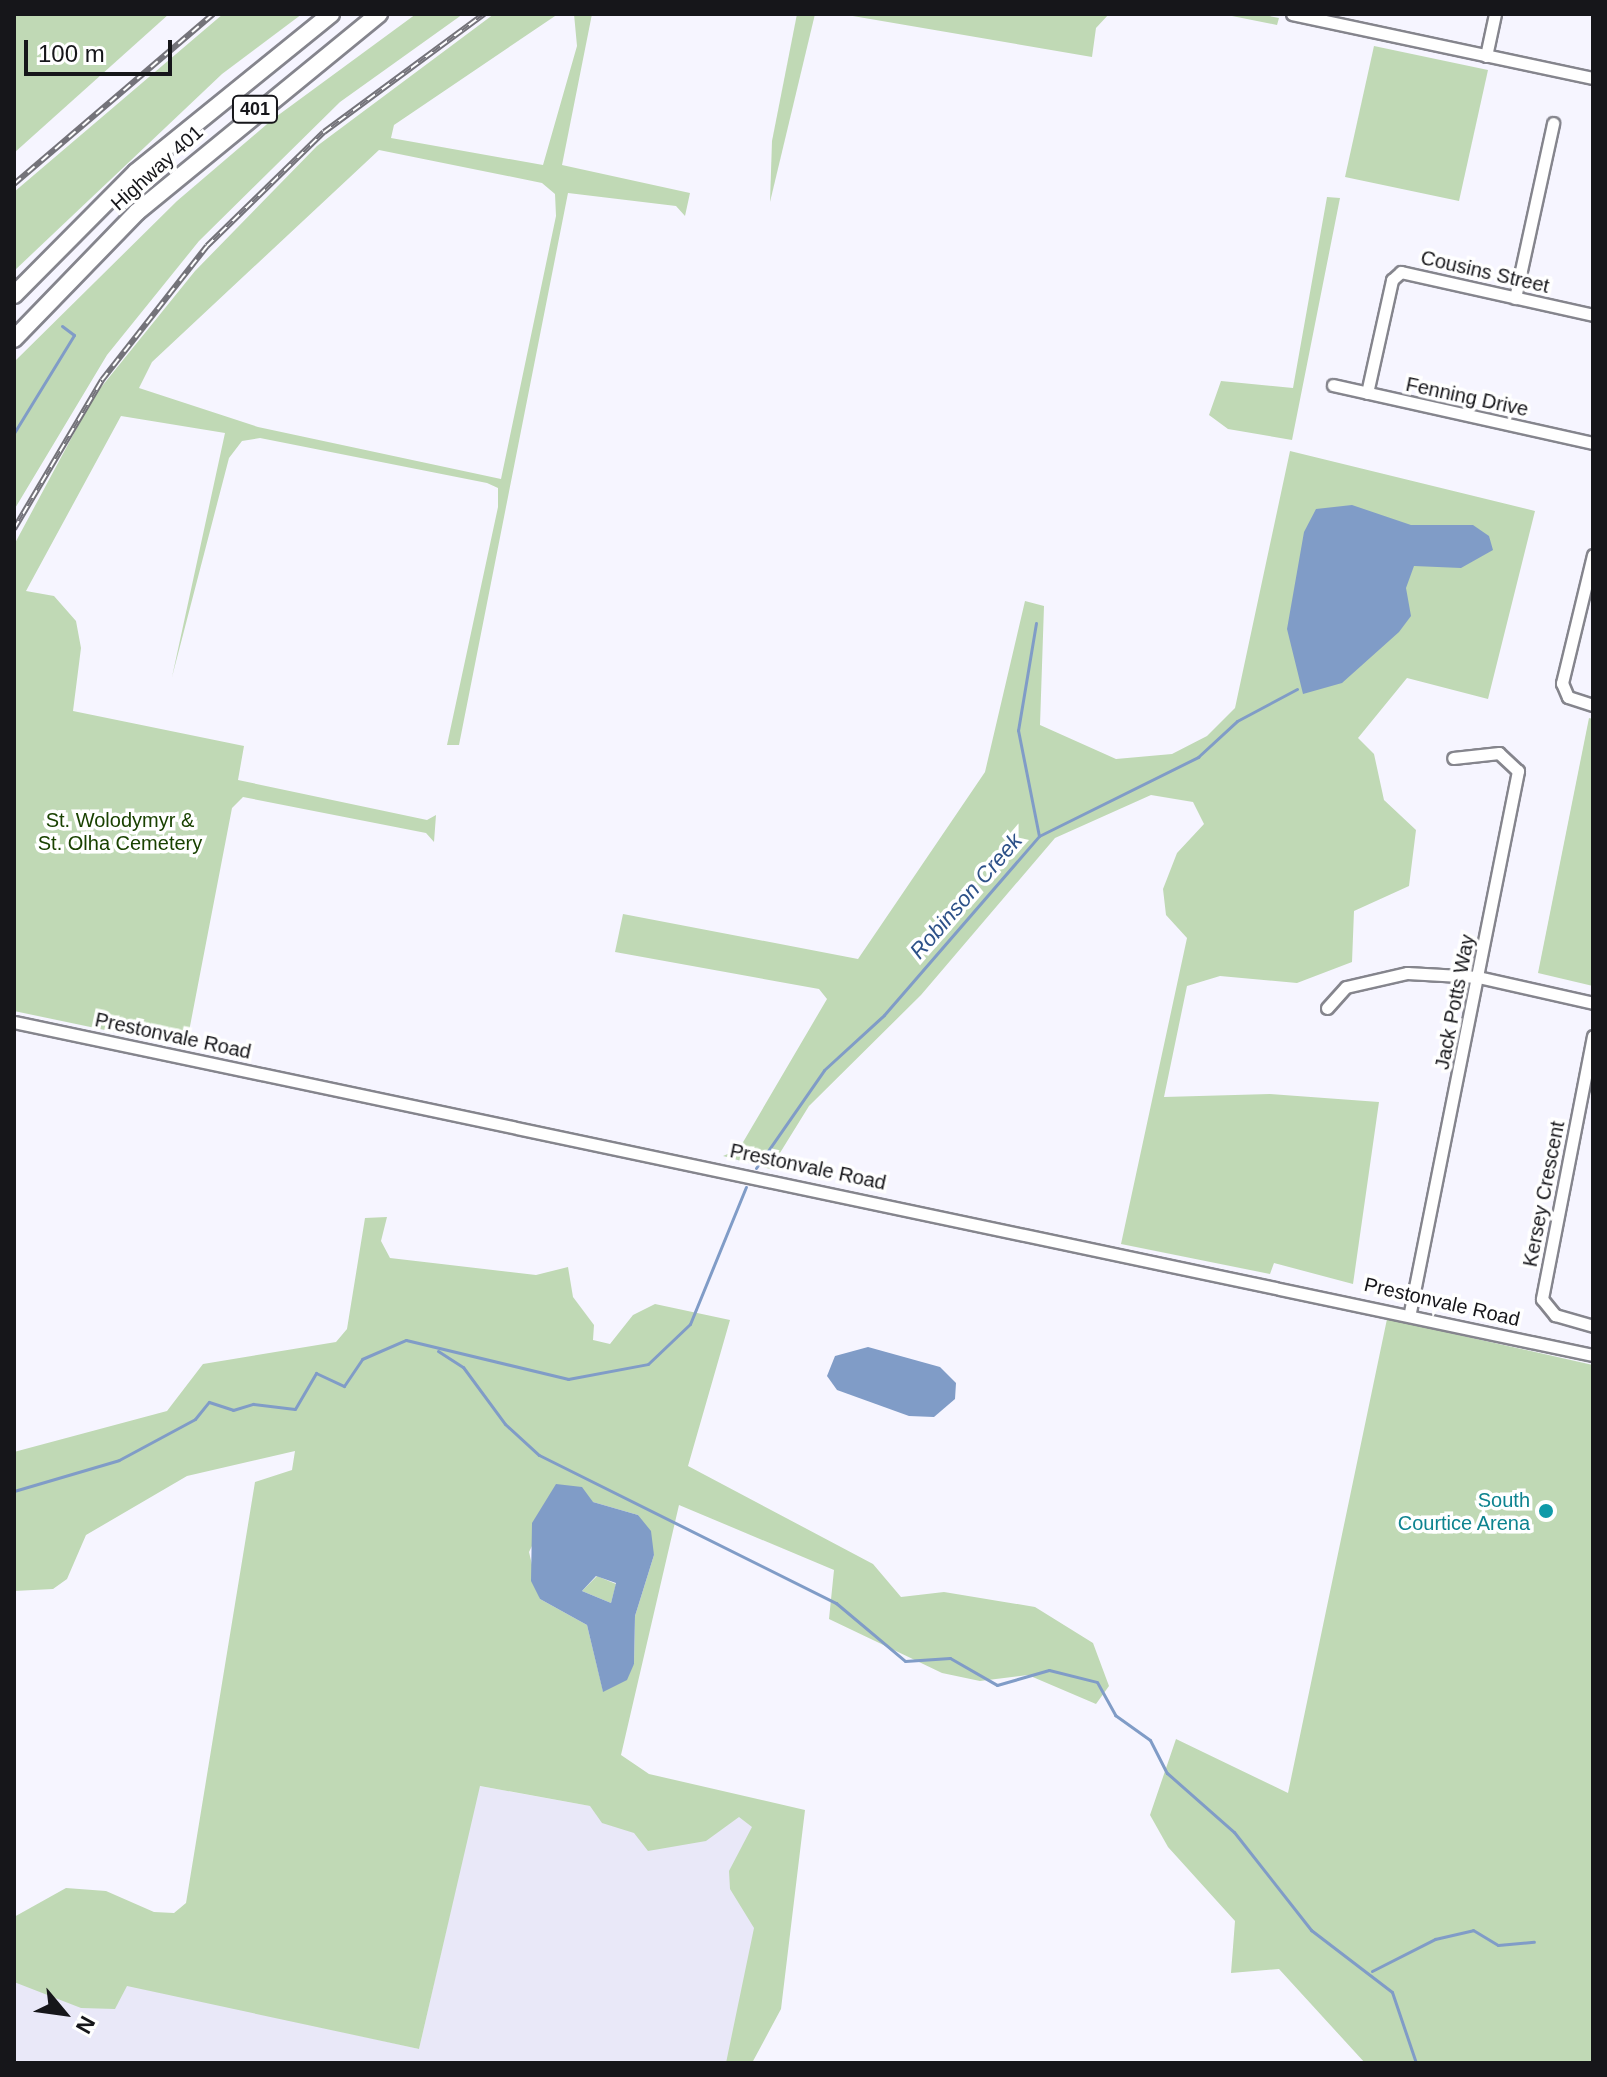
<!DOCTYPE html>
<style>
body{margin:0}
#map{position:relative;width:1607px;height:2077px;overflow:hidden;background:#f6f5ff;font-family:Arial,sans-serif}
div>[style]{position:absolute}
.built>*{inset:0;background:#e9e8f8}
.green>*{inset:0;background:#c0d9b5}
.water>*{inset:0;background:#809cc7}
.stream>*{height:3px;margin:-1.5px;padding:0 1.5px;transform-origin:1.5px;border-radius:1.5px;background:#809cc7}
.roads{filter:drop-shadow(2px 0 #85858d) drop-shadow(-2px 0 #85858d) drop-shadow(0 2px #85858d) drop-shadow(0 -2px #85858d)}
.minor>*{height:11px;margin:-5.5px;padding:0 5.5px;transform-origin:5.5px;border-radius:5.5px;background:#fff}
.highway>*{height:16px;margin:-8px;padding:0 8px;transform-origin:8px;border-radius:8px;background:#fff}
.rail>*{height:6px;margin-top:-3px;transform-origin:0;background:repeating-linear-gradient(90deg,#fff 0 9px,#74737a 0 18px);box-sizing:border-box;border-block:2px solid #74737a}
.dots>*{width:22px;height:22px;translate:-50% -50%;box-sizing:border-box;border:4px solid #fff;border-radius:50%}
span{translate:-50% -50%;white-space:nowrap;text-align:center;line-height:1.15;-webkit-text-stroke:7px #fff;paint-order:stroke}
.shield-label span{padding:2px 6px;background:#fff;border:2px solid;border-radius:6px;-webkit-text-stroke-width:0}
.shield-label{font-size:18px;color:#16161a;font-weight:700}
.street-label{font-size:20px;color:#16161a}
.park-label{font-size:20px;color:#194100}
.culture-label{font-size:20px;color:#0d838f}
.right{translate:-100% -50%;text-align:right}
.water-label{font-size:22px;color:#2d5188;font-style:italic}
.frame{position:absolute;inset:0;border:16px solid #16161a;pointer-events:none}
.north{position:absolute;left:24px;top:1973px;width:80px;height:80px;-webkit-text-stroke:6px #fff;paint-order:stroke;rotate:119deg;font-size:22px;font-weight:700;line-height:32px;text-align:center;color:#16161a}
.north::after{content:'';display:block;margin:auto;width:28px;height:36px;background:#16161a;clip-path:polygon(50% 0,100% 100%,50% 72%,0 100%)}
.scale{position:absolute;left:24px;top:40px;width:148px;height:36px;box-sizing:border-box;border:4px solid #16161a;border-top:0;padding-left:10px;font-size:24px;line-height:28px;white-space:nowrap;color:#16161a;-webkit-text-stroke:6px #fff;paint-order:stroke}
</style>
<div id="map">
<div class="built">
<i style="clip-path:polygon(479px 1786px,590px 1806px,800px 1812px,747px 2063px,14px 2063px,14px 1959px,419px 2049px)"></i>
</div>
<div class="green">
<i style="clip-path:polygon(14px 14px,169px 14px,14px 153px)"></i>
<i style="clip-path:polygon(223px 14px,302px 14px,222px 74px,14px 271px,14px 192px)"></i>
<i style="clip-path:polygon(416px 14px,463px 14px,340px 102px,199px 241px,107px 355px,14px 510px,14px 362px,177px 201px,273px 119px)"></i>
<i style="clip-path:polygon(evenodd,494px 14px,558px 14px,394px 125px,391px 138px,543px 165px,577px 46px,574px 14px,592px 14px,562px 165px,690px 193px,685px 216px,676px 206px,568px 193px,459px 745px,447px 745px,498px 507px,498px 488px,487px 483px,260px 438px,242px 441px,229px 458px,172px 677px,225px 433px,121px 416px,26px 591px,54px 596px,76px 621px,81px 648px,73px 711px,244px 746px,238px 780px,427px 820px,436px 815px,434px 842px,426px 833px,243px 797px,232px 808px,186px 1047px,14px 1011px,14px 545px,94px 396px,195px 271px,317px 146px,494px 14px,379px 150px,542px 183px,555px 194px,556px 216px,501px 479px,258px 427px,139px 388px,152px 362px,379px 150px)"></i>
<i style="clip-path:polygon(797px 14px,815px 14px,770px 202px,772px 141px)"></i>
<i style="clip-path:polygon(841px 14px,1109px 14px,1096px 28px,1092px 57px)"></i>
<i style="clip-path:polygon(1222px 14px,1259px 14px,1279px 18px,1277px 25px)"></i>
<i style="clip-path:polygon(1374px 46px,1488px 70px,1459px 201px,1345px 177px)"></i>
<i style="clip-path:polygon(1327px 197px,1340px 198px,1292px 440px,1228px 429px,1209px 415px,1221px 381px,1293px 388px)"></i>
<i style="clip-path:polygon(1290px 451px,1535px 511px,1488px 699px,1407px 678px,1358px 738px,1374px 754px,1384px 800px,1416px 830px,1409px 886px,1354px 911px,1352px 962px,1297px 983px,1220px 976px,1187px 986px,1164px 1097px,1270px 1094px,1379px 1102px,1353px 1284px,1274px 1263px,1270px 1274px,1121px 1244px,1187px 938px,1166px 915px,1163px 889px,1177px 853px,1204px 824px,1193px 802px,1151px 795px,1055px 838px,921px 995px,809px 1106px,770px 1169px,723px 1156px,739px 1149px,827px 999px,819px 989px,615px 952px,623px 914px,858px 959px,985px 772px,1025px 601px,1044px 606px,1040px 725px,1116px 759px,1172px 754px,1207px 736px,1235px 708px)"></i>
<i style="clip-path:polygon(1589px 718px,1593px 719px,1593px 986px,1538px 973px)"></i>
<i style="clip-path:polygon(evenodd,387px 1217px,381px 1241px,390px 1258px,536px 1275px,568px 1267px,573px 1297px,594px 1325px,593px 1340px,610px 1344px,633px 1315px,655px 1304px,730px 1320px,688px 1466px,873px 1564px,901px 1597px,944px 1592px,1035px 1607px,1093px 1643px,1109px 1686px,1096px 1704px,1028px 1675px,980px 1681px,942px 1673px,829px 1619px,834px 1570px,679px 1505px,621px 1755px,649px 1774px,805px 1810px,781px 2009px,752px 2063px,726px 2063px,754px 1928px,730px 1889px,729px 1871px,752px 1827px,739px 1817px,706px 1841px,648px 1851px,634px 1833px,602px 1823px,590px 1806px,480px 1786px,419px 2049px,127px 1986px,115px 2009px,81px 2008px,14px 1982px,14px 1917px,66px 1888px,106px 1891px,154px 1912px,174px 1913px,186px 1903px,255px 1482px,292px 1470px,295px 1451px,187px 1476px,86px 1535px,67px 1579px,53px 1589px,14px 1591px,14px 1452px,167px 1411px,203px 1364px,336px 1342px,347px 1329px,365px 1218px,387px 1217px,593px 1502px,638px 1515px,654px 1555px,635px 1616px,634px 1664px,603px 1691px,587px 1625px,540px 1599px,529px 1552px,538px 1534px,593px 1502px)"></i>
<i style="clip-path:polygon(1387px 1319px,1593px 1365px,1593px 2063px,1365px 2063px,1279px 1969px,1231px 1973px,1235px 1921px,1168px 1847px,1150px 1815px,1176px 1739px,1288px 1793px)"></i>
<i style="clip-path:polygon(597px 1576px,616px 1584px,611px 1603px,582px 1591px)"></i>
</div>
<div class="water">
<i style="clip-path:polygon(1352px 505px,1411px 525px,1473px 525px,1489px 536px,1493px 550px,1461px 568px,1414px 566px,1406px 588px,1411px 616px,1399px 632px,1342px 683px,1303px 694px,1287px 629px,1304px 532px,1316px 509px)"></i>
<i style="clip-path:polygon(868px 1347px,940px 1367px,956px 1383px,955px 1399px,934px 1417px,909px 1416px,837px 1390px,827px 1376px,835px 1356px)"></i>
<i style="clip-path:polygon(evenodd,556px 1484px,582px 1487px,593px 1502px,638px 1515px,651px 1531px,654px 1555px,635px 1616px,634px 1664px,627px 1680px,603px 1692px,587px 1625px,540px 1599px,531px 1581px,532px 1523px,556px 1484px,596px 1576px,616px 1583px,611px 1603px,582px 1591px,596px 1576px)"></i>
</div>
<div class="stream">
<i style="left:14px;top:433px;width:115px;rotate:-58.5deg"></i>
<i style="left:74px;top:335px;width:15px;rotate:-143deg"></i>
<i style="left:1036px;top:623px;width:109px;rotate:99.5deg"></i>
<i style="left:1018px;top:730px;width:108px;rotate:78.8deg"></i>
<i style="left:756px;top:1168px;width:119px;rotate:-55.2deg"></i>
<i style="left:824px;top:1070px;width:81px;rotate:-42.5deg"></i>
<i style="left:884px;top:1015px;width:237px;rotate:-49.1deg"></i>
<i style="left:1039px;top:836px;width:178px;rotate:-26.4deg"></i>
<i style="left:1198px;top:757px;width:53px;rotate:-42.7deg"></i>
<i style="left:1237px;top:721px;width:68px;rotate:-28.1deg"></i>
<i style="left:438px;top:1351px;width:30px;rotate:33deg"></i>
<i style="left:463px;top:1367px;width:71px;rotate:53.6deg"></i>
<i style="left:505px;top:1424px;width:46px;rotate:42.4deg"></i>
<i style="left:539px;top:1455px;width:332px;rotate:26.5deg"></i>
<i style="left:836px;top:1603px;width:90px;rotate:40deg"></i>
<i style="left:905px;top:1661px;width:45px;rotate:-3.8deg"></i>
<i style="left:950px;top:1658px;width:54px;rotate:29.9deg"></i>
<i style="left:997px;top:1685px;width:54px;rotate:-16.1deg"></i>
<i style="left:1049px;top:1670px;width:49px;rotate:14deg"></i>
<i style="left:1097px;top:1682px;width:38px;rotate:61deg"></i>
<i style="left:1115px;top:1715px;width:43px;rotate:35.5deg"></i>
<i style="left:1150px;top:1740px;width:37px;rotate:63deg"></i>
<i style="left:1167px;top:1773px;width:89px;rotate:41.4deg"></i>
<i style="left:1234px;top:1832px;width:125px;rotate:51.8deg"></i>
<i style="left:1311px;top:1930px;width:102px;rotate:37.4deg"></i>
<i style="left:1392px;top:1992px;width:75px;rotate:71.3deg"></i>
<i style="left:14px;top:1491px;width:109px;rotate:-16.4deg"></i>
<i style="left:119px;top:1460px;width:86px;rotate:-28.3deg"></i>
<i style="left:195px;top:1419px;width:22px;rotate:-51deg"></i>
<i style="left:209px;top:1402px;width:25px;rotate:18deg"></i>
<i style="left:233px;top:1410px;width:21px;rotate:-17deg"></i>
<i style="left:253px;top:1404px;width:42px;rotate:6.8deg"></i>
<i style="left:295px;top:1409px;width:42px;rotate:-59.7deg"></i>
<i style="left:316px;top:1373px;width:31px;rotate:25deg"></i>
<i style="left:344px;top:1386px;width:32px;rotate:-56deg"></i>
<i style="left:362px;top:1359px;width:48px;rotate:-23.4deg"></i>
<i style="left:406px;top:1340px;width:167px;rotate:13.5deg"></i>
<i style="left:568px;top:1379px;width:81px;rotate:-10.6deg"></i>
<i style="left:648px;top:1364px;width:58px;rotate:-43.6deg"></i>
<i style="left:690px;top:1324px;width:148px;rotate:-67.8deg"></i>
<i style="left:1372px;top:1971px;width:71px;rotate:-26.9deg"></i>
<i style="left:1435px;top:1939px;width:39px;rotate:-13deg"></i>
<i style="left:1473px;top:1930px;width:29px;rotate:31deg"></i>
<i style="left:1498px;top:1945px;width:36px;rotate:-5deg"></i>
</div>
<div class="roads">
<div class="minor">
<i style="left:1292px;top:14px;width:308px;rotate:12deg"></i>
<i style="left:1486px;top:56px;width:43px;rotate:-77.9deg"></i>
<i style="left:1515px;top:298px;width:179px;rotate:-77.7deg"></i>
<i style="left:1333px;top:385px;width:266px;rotate:12.6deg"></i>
<i style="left:1367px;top:393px;width:116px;rotate:-77.5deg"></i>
<i style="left:1392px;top:280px;width:12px;rotate:-42deg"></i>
<i style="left:1401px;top:272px;width:197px;rotate:12.6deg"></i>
<i style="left:1593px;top:555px;width:132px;rotate:103.6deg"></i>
<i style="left:1562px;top:683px;width:15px;rotate:67deg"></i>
<i style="left:1568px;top:697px;width:26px;rotate:18deg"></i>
<i style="left:1327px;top:1008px;width:28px;rotate:-48deg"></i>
<i style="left:1346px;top:987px;width:63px;rotate:-12.9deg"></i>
<i style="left:1407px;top:973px;width:71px;rotate:3.2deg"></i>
<i style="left:1478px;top:977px;width:118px;rotate:12.7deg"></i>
<i style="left:14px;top:1022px;width:1614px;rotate:11.91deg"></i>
<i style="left:1593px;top:1036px;width:268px;rotate:101deg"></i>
<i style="left:1542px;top:1299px;width:21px;rotate:51deg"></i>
<i style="left:1555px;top:1315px;width:40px;rotate:16deg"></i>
<i style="left:1410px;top:1312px;width:552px;rotate:-78.71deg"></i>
<i style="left:1518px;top:771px;width:26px;rotate:-137deg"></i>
<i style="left:1499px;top:753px;width:46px;rotate:173.8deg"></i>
</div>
<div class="highway">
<i style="left:14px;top:295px;width:173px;rotate:-45.2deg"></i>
<i style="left:136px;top:172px;width:251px;rotate:-39deg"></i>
<i style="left:14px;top:339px;width:177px;rotate:-45.9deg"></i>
<i style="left:137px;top:212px;width:313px;rotate:-39.3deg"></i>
</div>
</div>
<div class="rail">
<i style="left:14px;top:184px;width:262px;rotate:-40.5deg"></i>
<i style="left:14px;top:529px;width:173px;rotate:-59.4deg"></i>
<i style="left:102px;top:380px;width:170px;rotate:-51.9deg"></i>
<i style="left:207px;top:246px;width:163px;rotate:-44.3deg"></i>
<i style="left:324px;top:132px;width:199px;rotate:-36.4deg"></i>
</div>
<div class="dots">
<i style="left:1546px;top:1511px;background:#0f9aa8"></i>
</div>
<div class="shield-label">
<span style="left:255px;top:109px">401</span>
</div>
<div class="street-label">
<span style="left:157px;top:168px;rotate:-42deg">Highway 401</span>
<span style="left:1485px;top:272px;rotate:13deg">Cousins Street</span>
<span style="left:1467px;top:397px;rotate:12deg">Fenning Drive</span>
<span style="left:1455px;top:1002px;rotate:-79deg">Jack Potts Way</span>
<span style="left:173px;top:1036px;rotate:12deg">Prestonvale Road</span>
<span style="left:808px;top:1167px;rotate:12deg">Prestonvale Road</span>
<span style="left:1544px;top:1194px;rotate:-79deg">Kersey Crescent</span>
<span style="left:1442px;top:1302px;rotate:13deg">Prestonvale Road</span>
</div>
<div class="park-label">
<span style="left:120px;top:832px">St. Wolodymyr &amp;<br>St. Olha Cemetery</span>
</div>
<div class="culture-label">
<span class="right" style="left:1530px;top:1512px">South<br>Courtice Arena</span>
</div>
<div class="water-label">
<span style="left:966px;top:896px;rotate:-49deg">Robinson Creek</span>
</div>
<div class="frame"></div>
<div class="north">N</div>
<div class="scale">100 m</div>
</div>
